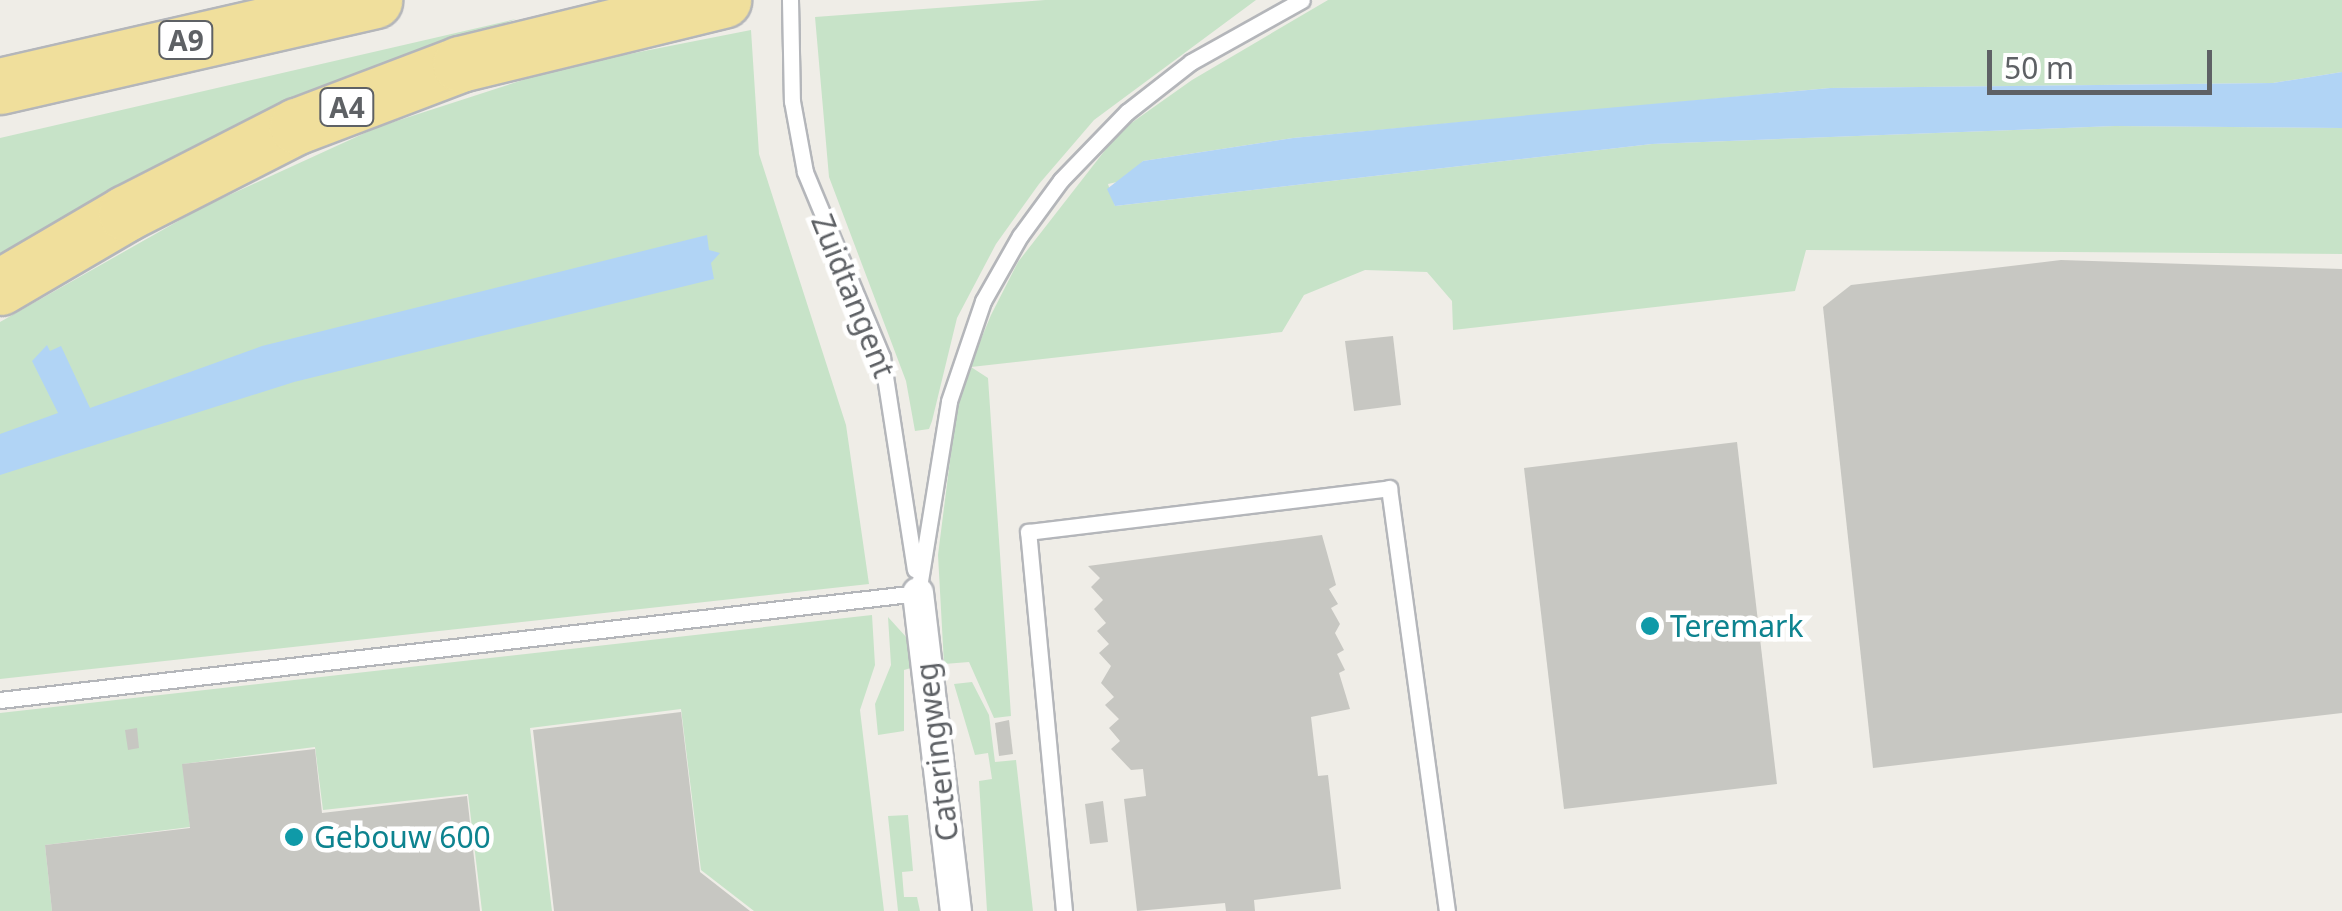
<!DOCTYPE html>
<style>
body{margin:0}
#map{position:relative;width:2342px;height:911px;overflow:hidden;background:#efede7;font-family:"Noto Sans",sans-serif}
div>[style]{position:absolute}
.green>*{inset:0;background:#c7e3c8}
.water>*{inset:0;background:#b1d4f5}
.building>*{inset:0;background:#c7c7c2}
.roads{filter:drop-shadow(2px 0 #b4b6ba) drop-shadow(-2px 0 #b4b6ba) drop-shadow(0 2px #b4b6ba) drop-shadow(0 -2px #b4b6ba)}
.lane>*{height:15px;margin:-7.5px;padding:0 7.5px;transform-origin:7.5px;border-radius:7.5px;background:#fff}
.street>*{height:30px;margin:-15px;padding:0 15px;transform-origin:15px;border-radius:15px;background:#fff}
.highway>*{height:55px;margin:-27.5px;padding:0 27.5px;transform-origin:27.5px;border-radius:27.5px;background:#f0df9c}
.dots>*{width:28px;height:28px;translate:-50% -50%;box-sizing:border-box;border:5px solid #fff;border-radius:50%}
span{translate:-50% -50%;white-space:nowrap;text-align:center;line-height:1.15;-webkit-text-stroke:9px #fff;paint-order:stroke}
.shield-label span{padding:2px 8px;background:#fff;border:2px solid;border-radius:8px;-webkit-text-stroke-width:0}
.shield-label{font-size:28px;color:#5e6165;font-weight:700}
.street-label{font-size:30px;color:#5e6165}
.culture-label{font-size:30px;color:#0d838f}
.left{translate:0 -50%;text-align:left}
.scale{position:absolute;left:1987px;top:50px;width:225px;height:45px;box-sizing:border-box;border:5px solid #5e6165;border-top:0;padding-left:12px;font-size:30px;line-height:35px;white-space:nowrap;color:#5e6165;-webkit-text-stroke:8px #fff;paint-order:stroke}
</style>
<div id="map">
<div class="green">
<i style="clip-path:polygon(1045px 0,1256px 0,1094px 120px,1039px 184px,996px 244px,957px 318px,932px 421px,929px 429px,915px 431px,906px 381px,829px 177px,815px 17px)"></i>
<i style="clip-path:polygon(1328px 0,2342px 0,2342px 72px,2273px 83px,1830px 88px,1293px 138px,1143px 161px,1126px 180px,1108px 184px,1115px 206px,1652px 144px,2115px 126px,2342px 128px,2342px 254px,1806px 250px,1795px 291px,1453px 330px,1452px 301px,1427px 272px,1365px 270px,1304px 295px,1282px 332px,971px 367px,988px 378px,1011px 716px,994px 718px,969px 662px,944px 664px,938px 555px,956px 413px,969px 368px,991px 315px,1018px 262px,1120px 131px,1192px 80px)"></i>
<i style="clip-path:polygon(516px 19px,265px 110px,0 256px,0 138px)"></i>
<i style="clip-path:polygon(751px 30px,759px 154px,846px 425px,869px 584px,0 679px,0 322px,203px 207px,378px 127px,563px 67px)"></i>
<i style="clip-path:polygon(872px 615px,875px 665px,860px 710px,884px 911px,754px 911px,701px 870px,681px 709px,530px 728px,552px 911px,482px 911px,468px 794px,323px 810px,315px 747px,183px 764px,190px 827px,45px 845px,52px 911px,0 911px,0 713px)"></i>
<i style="clip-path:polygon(888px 617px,907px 638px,911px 668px,904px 670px,904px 731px,878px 735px,875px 704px,891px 665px)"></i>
<i style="clip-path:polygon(972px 682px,989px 715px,995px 762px,1016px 760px,1033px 911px,987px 911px,979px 781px,992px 779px,988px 753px,975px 755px,954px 684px)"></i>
<i style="clip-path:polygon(908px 815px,913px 871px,902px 872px,904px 897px,917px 897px,920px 911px,898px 911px,888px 816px)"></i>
</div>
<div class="water">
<i style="clip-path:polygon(2342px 72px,2342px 128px,2115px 126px,1652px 144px,1115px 206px,1107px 189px,1143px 161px,1293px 138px,1551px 113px,1830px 88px,2273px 83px)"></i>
<i style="clip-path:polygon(707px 235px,709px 250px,720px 253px,711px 263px,714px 279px,294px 382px,0 475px,0 434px,58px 413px,32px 361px,47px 345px,50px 351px,61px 346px,90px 408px,262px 346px)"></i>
</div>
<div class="building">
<i style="clip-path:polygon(2061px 260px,2342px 269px,2342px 713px,1873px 768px,1823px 307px,1851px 285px)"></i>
<i style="clip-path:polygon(1393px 336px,1401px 405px,1354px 411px,1345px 341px)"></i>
<i style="clip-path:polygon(1737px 442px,1777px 784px,1564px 809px,1524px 468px)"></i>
<i style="clip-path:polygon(1322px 535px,1336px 585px,1329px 589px,1338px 604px,1331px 608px,1340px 624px,1335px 633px,1344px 650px,1337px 654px,1345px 670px,1339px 673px,1350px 709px,1311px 717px,1318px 776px,1328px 775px,1341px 889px,1254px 900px,1255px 911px,1226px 911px,1225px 903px,1137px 911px,1124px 799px,1146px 796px,1143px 769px,1131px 770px,1111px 749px,1120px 741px,1109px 728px,1119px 719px,1105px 705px,1114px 697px,1101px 683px,1111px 666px,1099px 653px,1109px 644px,1097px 631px,1106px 623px,1094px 609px,1103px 600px,1091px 587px,1100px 578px,1088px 566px)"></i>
<i style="clip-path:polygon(681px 712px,700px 872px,750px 911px,554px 911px,533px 730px)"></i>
<i style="clip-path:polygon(1009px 720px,1013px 754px,999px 756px,995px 723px)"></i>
<i style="clip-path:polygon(137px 728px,139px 748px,128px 750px,125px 730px)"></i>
<i style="clip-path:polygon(315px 749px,322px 813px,467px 796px,480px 911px,52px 911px,45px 845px,190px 828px,182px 764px)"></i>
<i style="clip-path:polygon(1103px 801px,1108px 842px,1090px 844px,1085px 804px)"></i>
</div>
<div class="roads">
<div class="lane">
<i style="left:790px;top:0;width:101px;rotate:88.9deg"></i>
<i style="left:792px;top:101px;width:72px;rotate:79.6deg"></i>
<i style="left:805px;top:172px;width:200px;rotate:67.4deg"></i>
<i style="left:882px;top:357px;width:215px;rotate:81.2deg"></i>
<i style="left:918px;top:593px;width:194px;rotate:-80.8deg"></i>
<i style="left:949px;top:401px;width:106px;rotate:-71.2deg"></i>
<i style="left:983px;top:301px;width:75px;rotate:-60.4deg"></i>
<i style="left:1020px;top:236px;width:69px;rotate:-53.8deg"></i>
<i style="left:1061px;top:180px;width:95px;rotate:-45.9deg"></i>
<i style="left:1127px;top:112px;width:81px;rotate:-38deg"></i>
<i style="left:1191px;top:62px;width:127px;rotate:-29.2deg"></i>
<i style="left:0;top:700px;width:924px;rotate:-6.65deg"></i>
<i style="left:1064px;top:911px;width:381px;rotate:-95.4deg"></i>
<i style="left:1028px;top:532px;width:364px;rotate:-6.9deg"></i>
<i style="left:1389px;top:488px;width:427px;rotate:82.2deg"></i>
</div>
<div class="street">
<i style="left:918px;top:593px;width:320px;rotate:83.2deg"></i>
</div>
<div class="highway">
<i style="left:0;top:86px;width:384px;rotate:-12.9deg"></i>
<i style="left:0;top:287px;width:146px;rotate:-30.4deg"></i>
<i style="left:126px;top:213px;width:192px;rotate:-27deg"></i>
<i style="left:297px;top:126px;width:174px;rotate:-20.8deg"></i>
<i style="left:460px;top:64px;width:271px;rotate:-13.7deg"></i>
</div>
</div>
<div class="dots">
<i style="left:1650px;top:626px;background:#0f9aa8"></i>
<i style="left:294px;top:837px;background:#0f9aa8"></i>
</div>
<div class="shield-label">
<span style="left:186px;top:40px">A9</span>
<span style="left:347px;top:107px">A4</span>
</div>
<div class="street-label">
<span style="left:853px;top:296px;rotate:68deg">Zuidtangent</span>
<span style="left:937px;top:752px;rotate:-97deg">Cateringweg</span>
</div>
<div class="culture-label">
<span class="left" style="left:1670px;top:626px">Teremark</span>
<span class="left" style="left:314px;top:837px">Gebouw 600</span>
</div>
<div class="scale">50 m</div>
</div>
